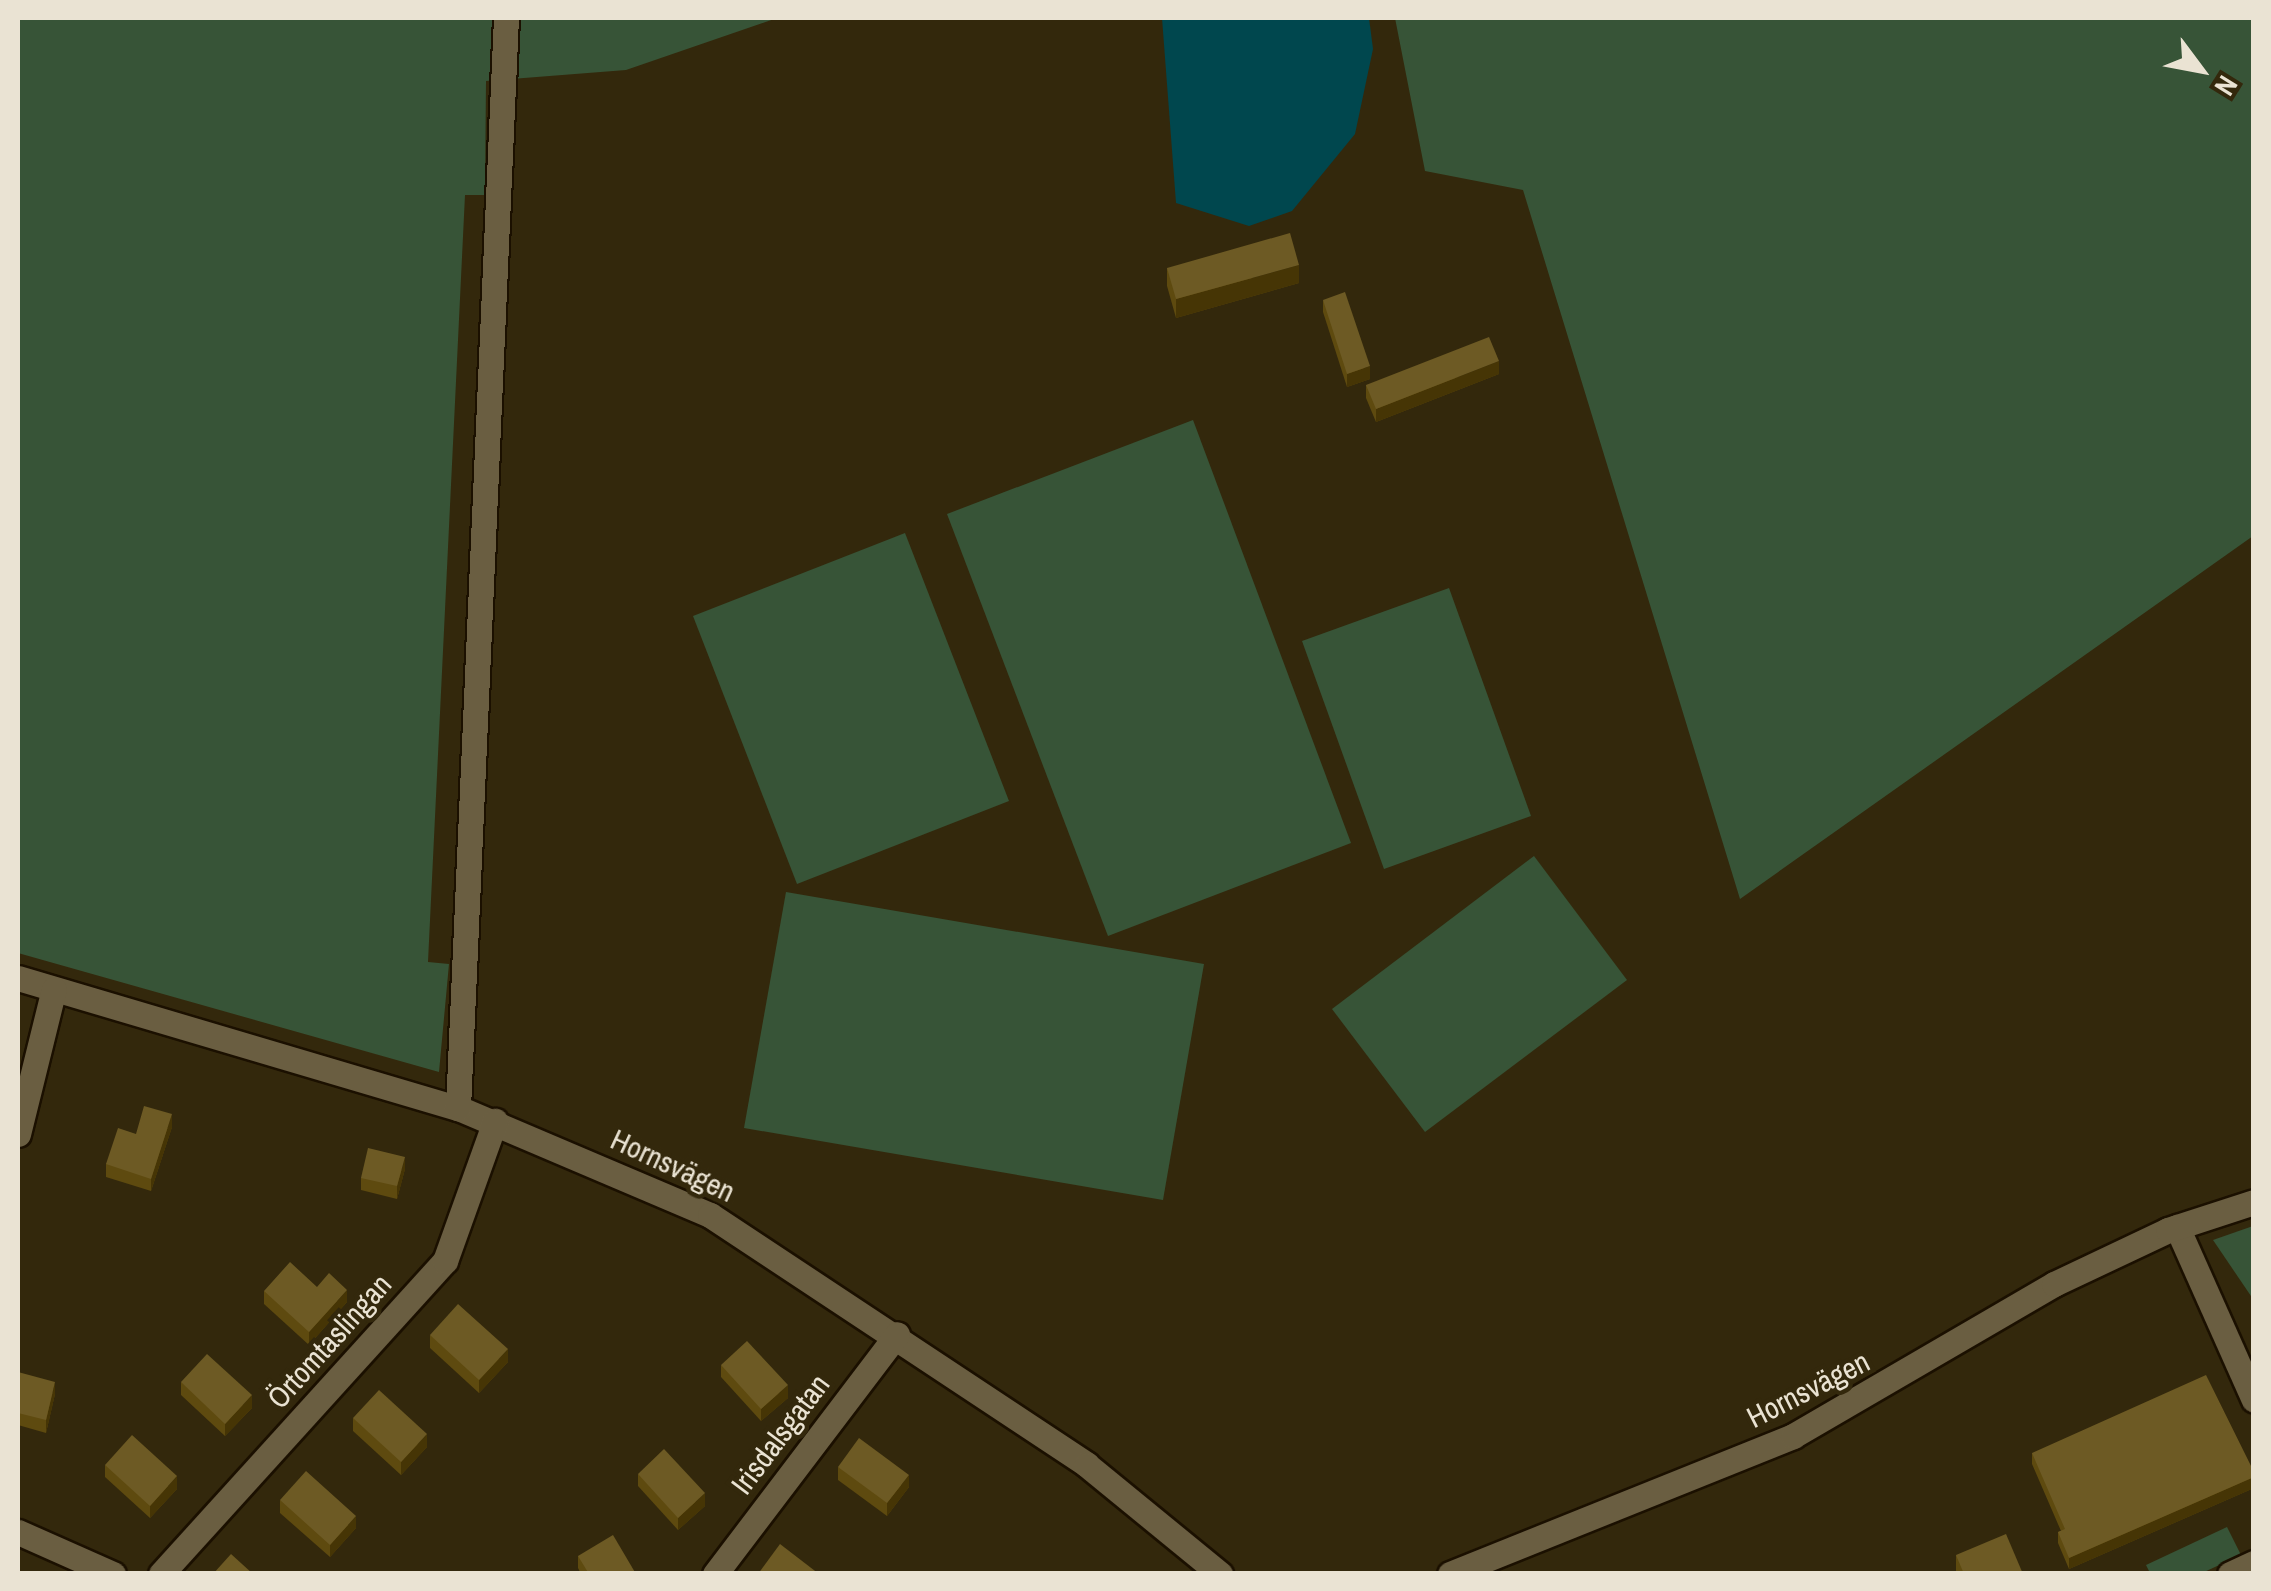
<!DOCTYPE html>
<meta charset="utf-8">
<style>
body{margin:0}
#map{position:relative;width:2271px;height:1591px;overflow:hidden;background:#33280c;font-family:"Archivo Narrow",sans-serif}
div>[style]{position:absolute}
.green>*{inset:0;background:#375437}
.water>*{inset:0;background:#00474e}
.roads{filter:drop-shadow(2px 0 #1b1000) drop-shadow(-2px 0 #1b1000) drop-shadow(0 2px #1b1000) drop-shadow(0 -2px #1b1000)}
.street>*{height:25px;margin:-12.5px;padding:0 12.5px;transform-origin:12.5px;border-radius:12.5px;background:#6a5e41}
.wall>*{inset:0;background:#5e4a0f}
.shaded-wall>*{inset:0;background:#463505}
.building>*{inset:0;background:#6d5a24}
span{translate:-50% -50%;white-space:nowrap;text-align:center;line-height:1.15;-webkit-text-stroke:9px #33280c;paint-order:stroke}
.street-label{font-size:30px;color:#eae3d3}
.frame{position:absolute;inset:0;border:20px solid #eae3d3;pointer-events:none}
.north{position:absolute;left:2151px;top:20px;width:100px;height:100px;-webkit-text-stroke:8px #33280c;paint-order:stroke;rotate:122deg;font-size:28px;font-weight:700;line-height:40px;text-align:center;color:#eae3d3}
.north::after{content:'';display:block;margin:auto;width:35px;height:45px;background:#eae3d3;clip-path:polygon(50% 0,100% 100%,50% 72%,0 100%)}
</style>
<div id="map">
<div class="green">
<i style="clip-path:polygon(18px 18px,777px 18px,626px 70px,486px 81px,485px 195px,465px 195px,428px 962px,449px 964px,439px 1072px,18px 953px)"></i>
<i style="clip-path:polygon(1395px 18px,2253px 18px,2253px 536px,1740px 899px,1523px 190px,1425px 171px)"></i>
<i style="clip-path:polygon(1193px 420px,1351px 843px,1108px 936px,947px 514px)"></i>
<i style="clip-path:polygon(905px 533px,1009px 801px,797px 884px,693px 616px)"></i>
<i style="clip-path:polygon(1449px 588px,1531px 816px,1384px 869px,1302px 641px)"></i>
<i style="clip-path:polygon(1534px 856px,1627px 980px,1425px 1132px,1332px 1009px)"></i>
<i style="clip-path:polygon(786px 892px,1204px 964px,1163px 1200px,744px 1128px)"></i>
<i style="clip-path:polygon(2253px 1226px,2254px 1226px,2253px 1299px,2213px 1240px)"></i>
<i style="clip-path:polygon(2227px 1527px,2241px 1555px,2202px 1573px,2150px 1573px,2146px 1565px)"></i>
</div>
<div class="water">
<i style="clip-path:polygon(1162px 18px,1369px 18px,1373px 49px,1355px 134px,1292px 211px,1249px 226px,1176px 203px)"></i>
</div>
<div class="roads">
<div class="street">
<i style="left:18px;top:978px;width:459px;rotate:16.5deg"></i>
<i style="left:458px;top:1108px;width:274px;rotate:23deg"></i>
<i style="left:710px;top:1215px;width:452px;rotate:33.5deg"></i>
<i style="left:1087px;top:1465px;width:172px;rotate:39.3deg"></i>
<i style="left:458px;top:1108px;width:1091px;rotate:-87.48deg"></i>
<i style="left:18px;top:1134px;width:149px;rotate:-76.1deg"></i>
<i style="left:2177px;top:1227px;width:189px;rotate:66deg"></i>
<i style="left:18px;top:1532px;width:104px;rotate:23.9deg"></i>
<i style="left:161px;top:1574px;width:423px;rotate:-47.8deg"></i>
<i style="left:445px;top:1261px;width:149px;rotate:-70.3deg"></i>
<i style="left:715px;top:1574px;width:301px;rotate:-52.8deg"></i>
<i style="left:1450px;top:1574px;width:370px;rotate:-21.9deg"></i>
<i style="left:1793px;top:1436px;width:302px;rotate:-30.2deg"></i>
<i style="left:2054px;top:1284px;width:126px;rotate:-25.3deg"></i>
<i style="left:2168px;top:1230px;width:90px;rotate:-18deg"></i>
<i style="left:2230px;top:1574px;width:26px;rotate:-25deg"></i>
</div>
</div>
<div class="wall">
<i style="clip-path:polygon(1167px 268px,1299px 283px,1176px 318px,1167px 286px)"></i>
<i style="clip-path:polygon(1323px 300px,1370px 379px,1347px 387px,1323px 312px)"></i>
<i style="clip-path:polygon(1499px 374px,1376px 422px,1366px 398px,1366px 385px)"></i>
<i style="clip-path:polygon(172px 1127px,151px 1191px,106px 1177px,106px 1164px,136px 1134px)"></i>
<i style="clip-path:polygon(405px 1169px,397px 1199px,361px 1190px,361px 1178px)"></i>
<i style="clip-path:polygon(264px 1291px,347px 1302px,309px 1345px,264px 1304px)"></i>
<i style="clip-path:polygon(430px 1335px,508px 1362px,479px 1393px,430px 1348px)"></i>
<i style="clip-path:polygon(721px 1365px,788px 1398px,761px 1421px,721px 1377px)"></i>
<i style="clip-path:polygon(18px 1372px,55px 1394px,46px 1433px,18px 1425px)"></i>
<i style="clip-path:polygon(181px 1382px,252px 1408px,225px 1436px,181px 1395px)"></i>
<i style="clip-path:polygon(353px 1418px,427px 1447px,401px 1475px,353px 1431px)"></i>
<i style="clip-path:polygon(2032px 1453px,2254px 1472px,2254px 1488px,2069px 1569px,2058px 1543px,2058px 1532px,2061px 1531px,2032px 1464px)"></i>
<i style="clip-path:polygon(105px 1465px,177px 1489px,150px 1518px,105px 1477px)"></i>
<i style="clip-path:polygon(838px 1467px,909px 1487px,887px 1516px,838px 1480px)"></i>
<i style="clip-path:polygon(638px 1474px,705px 1506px,678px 1530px,638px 1486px)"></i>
<i style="clip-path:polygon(280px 1500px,356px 1528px,330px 1557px,280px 1513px)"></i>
<i style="clip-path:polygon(1956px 1555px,2023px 1574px,1956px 1574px)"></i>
<i style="clip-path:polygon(578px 1556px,636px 1574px,581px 1574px,578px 1568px)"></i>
</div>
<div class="shaded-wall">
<i style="clip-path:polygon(1299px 265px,1299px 283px,1176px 318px,1176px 299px)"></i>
<i style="clip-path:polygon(1499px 361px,1499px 374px,1376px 422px,1376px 409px)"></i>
<i style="clip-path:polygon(1370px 366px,1370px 379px,1347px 387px,1347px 374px)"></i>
<i style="clip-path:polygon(172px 1114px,172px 1127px,151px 1191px,151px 1179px)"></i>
<i style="clip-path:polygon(405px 1157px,405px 1169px,397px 1199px,397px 1186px)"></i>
<i style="clip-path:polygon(347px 1290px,347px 1302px,309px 1345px,309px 1332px)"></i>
<i style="clip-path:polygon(508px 1349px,508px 1362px,479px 1393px,479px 1380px)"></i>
<i style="clip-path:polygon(55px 1382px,55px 1394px,46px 1433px,46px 1420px)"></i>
<i style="clip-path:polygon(788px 1385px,788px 1398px,761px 1421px,761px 1409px)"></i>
<i style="clip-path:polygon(252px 1395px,252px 1408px,225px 1436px,225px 1424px)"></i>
<i style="clip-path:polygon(427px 1434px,427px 1447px,401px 1475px,401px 1462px)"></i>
<i style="clip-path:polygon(909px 1475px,909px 1487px,887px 1516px,887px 1503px)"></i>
<i style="clip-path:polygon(177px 1476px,177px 1489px,150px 1518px,150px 1506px)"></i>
<i style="clip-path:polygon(2254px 1477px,2254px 1488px,2069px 1569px,2069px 1558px)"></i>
<i style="clip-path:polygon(705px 1493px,705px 1506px,678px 1530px,678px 1518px)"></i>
<i style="clip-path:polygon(356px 1516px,356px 1528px,330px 1557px,330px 1545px)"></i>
</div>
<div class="building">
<i style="clip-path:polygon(1290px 233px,1299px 265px,1176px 299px,1167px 268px)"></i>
<i style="clip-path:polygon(1345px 292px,1370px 366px,1347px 374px,1323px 300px)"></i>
<i style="clip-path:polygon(1489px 337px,1499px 361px,1376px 409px,1366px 385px)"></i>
<i style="clip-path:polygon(144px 1106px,172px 1114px,151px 1179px,106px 1164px,118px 1128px,136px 1134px)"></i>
<i style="clip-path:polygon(368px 1148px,405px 1157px,397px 1186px,361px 1178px)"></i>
<i style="clip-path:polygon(290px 1262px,317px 1287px,329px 1273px,347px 1290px,309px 1332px,264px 1291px)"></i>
<i style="clip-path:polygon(458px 1304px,508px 1349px,479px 1380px,430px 1335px)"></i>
<i style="clip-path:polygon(747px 1341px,788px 1385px,761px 1409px,721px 1365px)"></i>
<i style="clip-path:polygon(207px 1354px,252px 1395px,225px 1424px,181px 1382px)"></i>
<i style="clip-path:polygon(18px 1372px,55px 1382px,46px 1420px,18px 1413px)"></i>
<i style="clip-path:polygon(2206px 1375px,2254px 1472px,2254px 1477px,2069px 1558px,2058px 1532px,2065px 1529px,2032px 1453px)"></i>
<i style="clip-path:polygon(379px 1390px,427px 1434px,401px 1462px,353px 1418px)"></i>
<i style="clip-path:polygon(132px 1435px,177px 1476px,150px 1506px,105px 1465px)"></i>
<i style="clip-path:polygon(859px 1438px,909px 1475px,887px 1503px,838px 1467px)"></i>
<i style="clip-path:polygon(664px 1449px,705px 1493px,678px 1518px,638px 1474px)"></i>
<i style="clip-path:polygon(306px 1471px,356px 1516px,330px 1545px,280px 1500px)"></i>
<i style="clip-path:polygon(2006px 1534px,2023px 1574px,1964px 1574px,1956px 1555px)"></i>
<i style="clip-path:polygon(613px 1535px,636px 1574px,589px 1574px,578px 1556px)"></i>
<i style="clip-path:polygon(780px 1544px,819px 1574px,758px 1574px)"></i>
<i style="clip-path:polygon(231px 1554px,253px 1574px,213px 1574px)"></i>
</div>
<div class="street-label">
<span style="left:673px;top:1165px;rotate:25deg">Hornsvägen</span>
<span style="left:329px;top:1341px;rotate:-48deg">Örtomtaslingan</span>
<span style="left:1808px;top:1389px;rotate:-27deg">Hornsvägen</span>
<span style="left:780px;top:1434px;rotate:-53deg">Irisdalsgatan</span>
</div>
<div class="frame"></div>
<div class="north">N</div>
</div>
